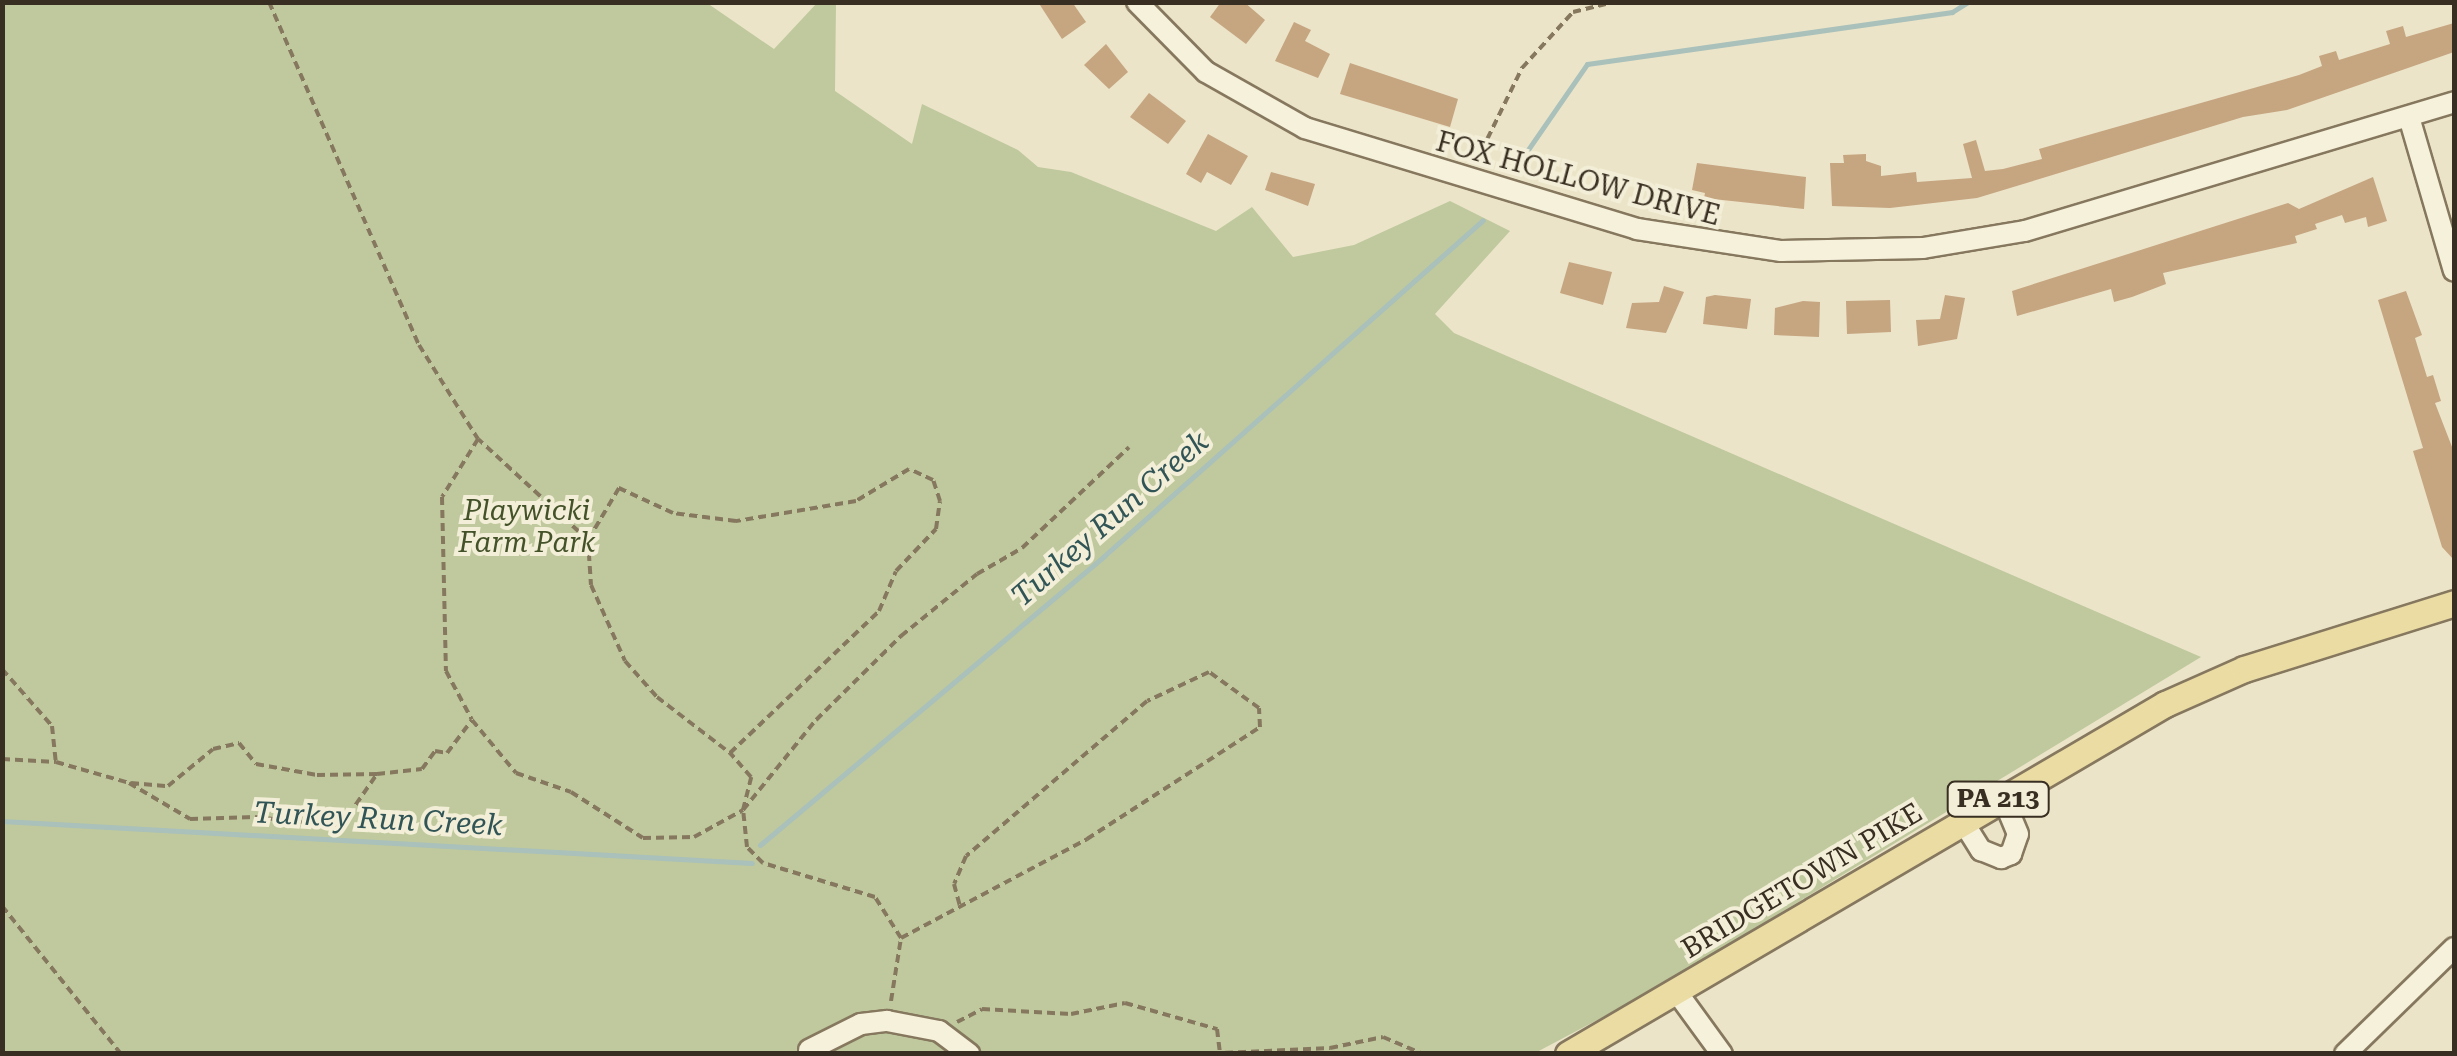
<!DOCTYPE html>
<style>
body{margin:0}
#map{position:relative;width:2457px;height:1056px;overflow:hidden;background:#ebe4c8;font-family:"Roboto Serif",serif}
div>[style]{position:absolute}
.green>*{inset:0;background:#bfc99d}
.stream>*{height:5px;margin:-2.5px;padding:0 2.5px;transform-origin:2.5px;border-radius:2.5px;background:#a9c0bb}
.building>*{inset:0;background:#c6a581}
.path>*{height:4px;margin-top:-2px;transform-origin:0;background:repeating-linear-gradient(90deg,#86785f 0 8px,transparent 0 13px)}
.roads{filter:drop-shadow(2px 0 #86785f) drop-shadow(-2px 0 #86785f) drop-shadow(0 2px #86785f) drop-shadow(0 -2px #86785f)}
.minor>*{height:20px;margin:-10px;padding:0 10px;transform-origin:10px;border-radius:10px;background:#f6f1db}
.major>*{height:25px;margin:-12.5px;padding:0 12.5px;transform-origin:12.5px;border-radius:12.5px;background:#ebdca4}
span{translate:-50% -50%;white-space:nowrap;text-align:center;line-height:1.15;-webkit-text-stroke:8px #f3eed7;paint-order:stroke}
.shield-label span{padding:2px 8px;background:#f3eed7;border:2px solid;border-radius:8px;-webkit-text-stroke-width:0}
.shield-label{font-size:25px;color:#382e21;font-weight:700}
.street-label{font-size:28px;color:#382e21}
.park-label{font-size:28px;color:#445229;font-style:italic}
.water-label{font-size:30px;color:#315556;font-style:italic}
.frame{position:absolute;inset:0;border:5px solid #382e21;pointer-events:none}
</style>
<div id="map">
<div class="green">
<i style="clip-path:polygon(2px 3px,707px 3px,774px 49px,817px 3px,836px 3px,835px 91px,912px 144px,922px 104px,1018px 150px,1038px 167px,1071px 172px,1216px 231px,1252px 207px,1293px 257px,1354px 245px,1450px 201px,1510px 231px,1435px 314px,1454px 333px,2201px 657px,1652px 991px,1535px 1053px,3px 1053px)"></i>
</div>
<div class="stream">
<i style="left:1516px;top:167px;width:125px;rotate:-55.4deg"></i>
<i style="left:1587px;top:64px;width:369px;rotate:-8.1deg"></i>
<i style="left:1952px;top:12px;width:19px;rotate:-32deg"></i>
<i style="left:2px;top:821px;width:751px;rotate:3.21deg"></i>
<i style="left:760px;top:845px;width:449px;rotate:-40deg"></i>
<i style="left:1104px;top:556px;width:506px;rotate:-41.56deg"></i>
</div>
<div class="building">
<i style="clip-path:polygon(1038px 2px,1072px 2px,1086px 22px,1062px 39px)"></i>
<i style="clip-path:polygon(1221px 2px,1244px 2px,1265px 20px,1246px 44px,1210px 17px)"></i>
<i style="clip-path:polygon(1294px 22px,1311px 30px,1305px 41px,1330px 54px,1318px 78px,1275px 61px)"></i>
<i style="clip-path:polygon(2454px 23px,2454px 52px,2287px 110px,2243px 117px,1977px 198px,1890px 208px,1832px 206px,1830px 163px,1844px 163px,1843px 155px,1866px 154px,1866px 161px,1881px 166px,1881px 176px,1916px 172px,1917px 182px,1972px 178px,1963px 144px,1976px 140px,1985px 171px,2003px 169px,2042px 159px,2039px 149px,2299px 75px,2322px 66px,2319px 56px,2336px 51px,2339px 60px,2390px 44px,2386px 31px,2403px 26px,2406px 37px)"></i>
<i style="clip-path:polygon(1106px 44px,1128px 72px,1109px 89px,1084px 65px)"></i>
<i style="clip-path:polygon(1350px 63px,1458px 99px,1450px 127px,1340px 94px)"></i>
<i style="clip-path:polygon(1149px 93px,1186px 121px,1168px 144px,1130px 117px)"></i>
<i style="clip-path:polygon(1208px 134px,1248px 156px,1231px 185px,1207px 172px,1201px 183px,1186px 174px)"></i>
<i style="clip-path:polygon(1697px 163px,1806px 177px,1804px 209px,1704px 198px,1705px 193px,1692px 190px)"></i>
<i style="clip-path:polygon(1271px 172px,1315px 184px,1308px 206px,1265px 190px)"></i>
<i style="clip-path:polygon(2373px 177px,2387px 221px,2368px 227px,2366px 217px,2345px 223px,2342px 215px,2315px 224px,2317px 229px,2295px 236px,2297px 243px,2163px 273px,2166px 284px,2132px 297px,2114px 302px,2111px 289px,2017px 316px,2012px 291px,2288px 203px,2299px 209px)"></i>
<i style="clip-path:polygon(1569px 262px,1612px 272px,1603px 305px,1560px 293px)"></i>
<i style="clip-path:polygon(1664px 286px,1684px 292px,1666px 333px,1626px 328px,1632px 303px,1659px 302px)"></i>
<i style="clip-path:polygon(2406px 291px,2422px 335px,2415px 338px,2427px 377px,2433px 375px,2441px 401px,2435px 403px,2454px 452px,2454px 560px,2442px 547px,2413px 451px,2423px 448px,2378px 300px)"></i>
<i style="clip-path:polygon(1715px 295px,1751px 299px,1747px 329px,1703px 324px,1706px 297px)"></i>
<i style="clip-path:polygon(1945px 295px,1965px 298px,1957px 339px,1918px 346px,1916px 320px,1940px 319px)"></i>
<i style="clip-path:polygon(1890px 300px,1891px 332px,1847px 334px,1846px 301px)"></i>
<i style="clip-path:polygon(1803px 301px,1820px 302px,1819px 337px,1774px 335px,1775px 308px)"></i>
</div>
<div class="path">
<i style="left:269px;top:2px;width:374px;rotate:66.4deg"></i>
<i style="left:419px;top:345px;width:111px;rotate:57.9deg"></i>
<i style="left:1476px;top:162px;width:105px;rotate:-63.9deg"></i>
<i style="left:1522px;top:68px;width:76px;rotate:-47.7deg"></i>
<i style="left:1573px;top:12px;width:42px;rotate:-13.7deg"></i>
<i style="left:588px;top:540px;width:149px;rotate:-137.4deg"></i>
<i style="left:478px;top:439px;width:68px;rotate:121.8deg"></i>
<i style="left:442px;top:497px;width:174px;rotate:88.7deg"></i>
<i style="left:446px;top:671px;width:55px;rotate:62deg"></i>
<i style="left:472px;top:720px;width:69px;rotate:50.3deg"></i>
<i style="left:516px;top:773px;width:58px;rotate:19.1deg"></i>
<i style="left:571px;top:792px;width:85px;rotate:32.6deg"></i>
<i style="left:643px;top:838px;width:51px;rotate:-1.1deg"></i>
<i style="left:694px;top:837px;width:56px;rotate:-28.9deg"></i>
<i style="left:743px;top:810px;width:34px;rotate:-76deg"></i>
<i style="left:751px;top:777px;width:32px;rotate:-131deg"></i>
<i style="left:730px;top:753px;width:206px;rotate:-43.6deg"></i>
<i style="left:879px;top:611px;width:43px;rotate:-67deg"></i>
<i style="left:896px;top:571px;width:58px;rotate:-46.4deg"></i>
<i style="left:936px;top:529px;width:28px;rotate:-82deg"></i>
<i style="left:940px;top:501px;width:22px;rotate:-108deg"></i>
<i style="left:933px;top:480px;width:26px;rotate:-155deg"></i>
<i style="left:909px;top:469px;width:62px;rotate:148.9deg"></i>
<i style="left:856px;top:501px;width:122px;rotate:170.5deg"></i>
<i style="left:736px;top:521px;width:64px;rotate:-172.8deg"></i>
<i style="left:673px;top:513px;width:60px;rotate:-155.2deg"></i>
<i style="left:619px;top:488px;width:61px;rotate:120.8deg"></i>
<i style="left:588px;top:540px;width:45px;rotate:86.2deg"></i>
<i style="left:591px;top:585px;width:83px;rotate:65.9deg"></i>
<i style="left:625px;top:661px;width:48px;rotate:48.4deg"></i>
<i style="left:657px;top:697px;width:92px;rotate:37.5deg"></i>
<i style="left:2px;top:669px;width:76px;rotate:48.7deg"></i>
<i style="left:52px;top:726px;width:36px;rotate:84deg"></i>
<i style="left:2px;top:759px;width:54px;rotate:3.2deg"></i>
<i style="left:56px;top:762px;width:76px;rotate:16deg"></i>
<i style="left:129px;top:783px;width:71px;rotate:30.5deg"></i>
<i style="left:190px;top:819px;width:65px;rotate:-1.8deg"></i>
<i style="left:255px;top:817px;width:86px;rotate:6deg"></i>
<i style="left:341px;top:826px;width:63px;rotate:-55.3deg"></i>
<i style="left:377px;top:774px;width:45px;rotate:-6.3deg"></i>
<i style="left:422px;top:769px;width:22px;rotate:-54deg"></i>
<i style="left:435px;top:751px;width:12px;rotate:9deg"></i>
<i style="left:447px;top:753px;width:41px;rotate:-52.9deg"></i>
<i style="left:131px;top:783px;width:37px;rotate:5deg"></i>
<i style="left:168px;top:786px;width:58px;rotate:-39.4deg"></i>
<i style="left:213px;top:749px;width:27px;rotate:-13deg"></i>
<i style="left:239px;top:743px;width:27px;rotate:51deg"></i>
<i style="left:256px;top:764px;width:62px;rotate:10.2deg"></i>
<i style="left:317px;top:775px;width:60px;rotate:-1deg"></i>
<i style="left:2px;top:906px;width:190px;rotate:51.2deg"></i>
<i style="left:901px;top:938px;width:49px;rotate:-122.4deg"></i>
<i style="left:875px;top:897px;width:117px;rotate:-163.1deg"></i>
<i style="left:763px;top:863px;width:23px;rotate:-135deg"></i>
<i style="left:747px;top:847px;width:37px;rotate:-96deg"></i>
<i style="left:743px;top:810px;width:116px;rotate:-51deg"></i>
<i style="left:816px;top:720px;width:120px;rotate:-44.7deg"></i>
<i style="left:901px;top:636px;width:98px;rotate:-39.2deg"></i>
<i style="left:977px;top:574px;width:52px;rotate:-30deg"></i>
<i style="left:1022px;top:548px;width:147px;rotate:-43.3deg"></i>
<i style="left:891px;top:1001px;width:64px;rotate:-81deg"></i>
<i style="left:901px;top:938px;width:211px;rotate:-28deg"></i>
<i style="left:1087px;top:839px;width:206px;rotate:-32.9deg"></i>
<i style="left:1260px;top:727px;width:19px;rotate:-93deg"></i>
<i style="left:1259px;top:708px;width:62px;rotate:-144.2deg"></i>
<i style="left:1209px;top:672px;width:68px;rotate:154.9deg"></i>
<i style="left:1147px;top:701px;width:238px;rotate:139.4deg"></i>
<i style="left:966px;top:856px;width:30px;rotate:113deg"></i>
<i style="left:954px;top:884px;width:23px;rotate:75deg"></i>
<i style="left:957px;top:1022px;width:28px;rotate:-27deg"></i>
<i style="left:982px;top:1009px;width:89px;rotate:3.2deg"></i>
<i style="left:1071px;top:1014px;width:55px;rotate:-11.5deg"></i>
<i style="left:1125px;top:1003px;width:96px;rotate:15.8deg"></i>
<i style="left:1217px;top:1029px;width:23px;rotate:83deg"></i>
<i style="left:1199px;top:1054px;width:131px;rotate:-2.6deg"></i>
<i style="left:1330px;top:1048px;width:54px;rotate:-11.7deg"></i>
<i style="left:1383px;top:1037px;width:43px;rotate:23deg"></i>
</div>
<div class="roads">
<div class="minor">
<i style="left:1137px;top:2px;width:98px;rotate:45.4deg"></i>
<i style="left:1206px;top:72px;width:114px;rotate:29.5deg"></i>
<i style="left:1305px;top:128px;width:347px;rotate:16.9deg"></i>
<i style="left:1637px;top:229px;width:146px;rotate:8.7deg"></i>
<i style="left:1781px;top:251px;width:142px;rotate:-1.2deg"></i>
<i style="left:1923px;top:248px;width:103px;rotate:-9.5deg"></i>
<i style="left:2025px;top:231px;width:448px;rotate:-16.7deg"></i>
<i style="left:2409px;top:117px;width:160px;rotate:73.7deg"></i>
<i style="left:1962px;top:820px;width:36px;rotate:58deg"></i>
<i style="left:1981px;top:850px;width:22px;rotate:22deg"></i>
<i style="left:2001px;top:858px;width:11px;rotate:-22deg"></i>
<i style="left:2011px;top:854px;width:21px;rotate:-71deg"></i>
<i style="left:2018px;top:834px;width:41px;rotate:-112.8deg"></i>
<i style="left:1676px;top:991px;width:78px;rotate:53.9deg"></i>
<i style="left:809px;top:1050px;width:58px;rotate:-26.6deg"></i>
<i style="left:861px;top:1024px;width:26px;rotate:-7deg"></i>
<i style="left:887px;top:1021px;width:53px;rotate:10.9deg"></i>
<i style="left:939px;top:1031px;width:38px;rotate:37deg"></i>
<i style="left:2345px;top:1054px;width:152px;rotate:-44.2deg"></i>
</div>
<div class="major">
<i style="left:1568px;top:1054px;width:692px;rotate:-30.38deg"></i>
<i style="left:2165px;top:704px;width:86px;rotate:-23.9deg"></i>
<i style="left:2244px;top:669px;width:220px;rotate:-17.4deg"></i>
</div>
</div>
<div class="shield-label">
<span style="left:1998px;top:799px">PA 213</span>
</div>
<div class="street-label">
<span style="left:1578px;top:179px;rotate:15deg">FOX HOLLOW DRIVE</span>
<span style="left:1802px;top:881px;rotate:-31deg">BRIDGETOWN PIKE</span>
</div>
<div class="park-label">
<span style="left:527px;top:527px">Playwicki<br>Farm Park</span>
</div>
<div class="water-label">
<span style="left:1110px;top:519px;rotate:-41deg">Turkey Run Creek</span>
<span style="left:378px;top:819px;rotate:3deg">Turkey Run Creek</span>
</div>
<div class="frame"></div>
</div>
